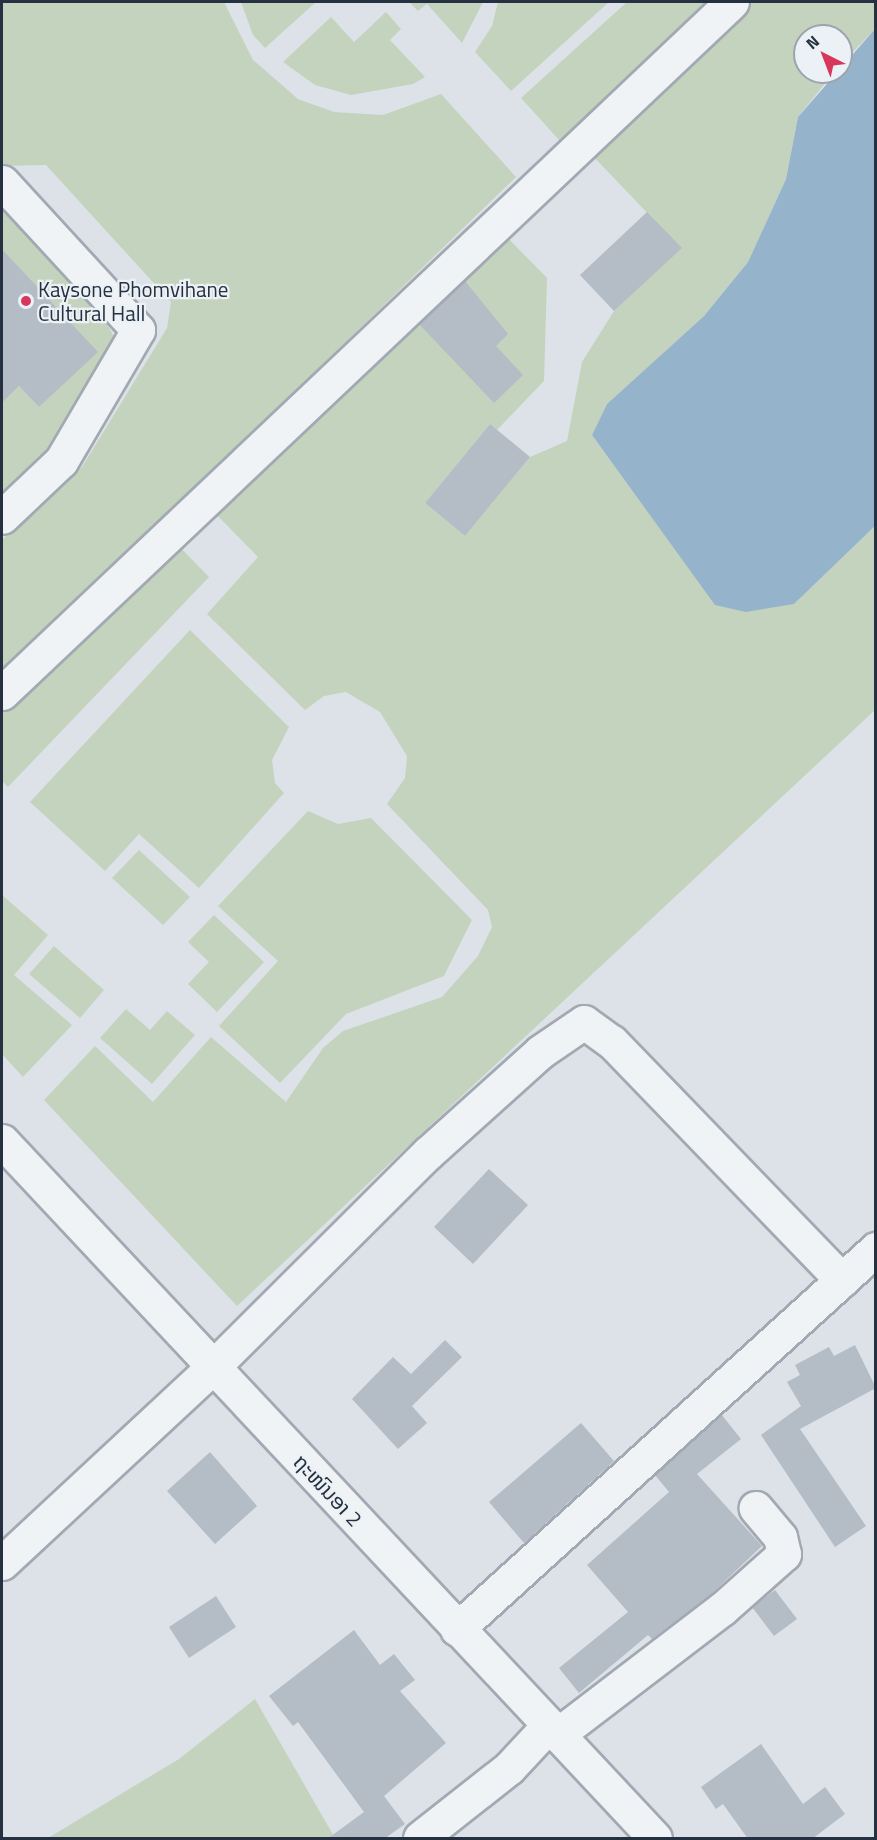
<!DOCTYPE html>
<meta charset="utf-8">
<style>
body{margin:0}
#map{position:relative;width:877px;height:1840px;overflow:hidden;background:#dde2e8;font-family:"Titillium Web","Noto Sans Lao",sans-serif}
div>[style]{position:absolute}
.green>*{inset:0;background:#c4d3bd}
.water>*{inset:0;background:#95b4cb}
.building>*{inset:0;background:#b4bcc5}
.roads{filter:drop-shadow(2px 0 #a2a9b2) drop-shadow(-2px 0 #a2a9b2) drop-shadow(0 2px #a2a9b2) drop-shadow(0 -2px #a2a9b2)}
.minor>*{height:33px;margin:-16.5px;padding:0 16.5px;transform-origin:16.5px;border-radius:16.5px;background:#f0f3f6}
.dots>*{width:16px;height:16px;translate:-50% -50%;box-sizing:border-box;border:3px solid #ecf1f6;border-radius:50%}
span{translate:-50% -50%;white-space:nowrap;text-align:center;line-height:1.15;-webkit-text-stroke:4.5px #ecf1f6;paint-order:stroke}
.poi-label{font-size:21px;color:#253140}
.left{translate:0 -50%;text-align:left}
.street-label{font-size:21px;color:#253140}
.frame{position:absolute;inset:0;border:3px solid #253140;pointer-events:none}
.north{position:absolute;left:793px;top:24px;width:60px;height:60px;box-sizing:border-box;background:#ecf1f6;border:2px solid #9ca4ad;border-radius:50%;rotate:318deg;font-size:16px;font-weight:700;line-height:24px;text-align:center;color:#253140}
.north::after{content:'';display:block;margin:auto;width:21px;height:27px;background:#d8375c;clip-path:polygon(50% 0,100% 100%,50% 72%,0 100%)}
</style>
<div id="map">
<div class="green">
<i style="clip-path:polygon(2px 2px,224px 2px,253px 60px,298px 99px,334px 112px,383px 115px,441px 94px,516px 177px,2px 675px,2px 540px,82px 467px,167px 328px,171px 302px,46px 165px,2px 166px)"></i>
<i style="clip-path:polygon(241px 2px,316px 2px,265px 48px,253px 35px)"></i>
<i style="clip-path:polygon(409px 2px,483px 2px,462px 43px,427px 4px,418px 11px)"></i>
<i style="clip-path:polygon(498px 2px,609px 2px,511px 91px,475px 52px,492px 26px)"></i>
<i style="clip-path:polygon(627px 2px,708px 2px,560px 141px,521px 98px)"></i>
<i style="clip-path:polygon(745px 2px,875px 2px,875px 29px,841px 64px,841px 36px,805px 36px,805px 72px,834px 72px,798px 117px,786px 179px,748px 262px,704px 316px,607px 404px,592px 435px,716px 605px,794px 604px,875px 526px,875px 710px,237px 1306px,44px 1100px,95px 1046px,153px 1102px,211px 1037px,286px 1102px,323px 1048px,343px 1031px,442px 997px,478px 956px,492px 927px,488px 910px,387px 804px,405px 778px,407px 756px,380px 712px,346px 692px,324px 696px,305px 710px,207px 614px,258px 557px,212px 510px,502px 232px,547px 278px,544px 381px,497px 430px,490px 424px,425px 503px,465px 536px,530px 457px,567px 441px,582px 362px,614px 311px,681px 248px,588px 151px)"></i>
<i style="clip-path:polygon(386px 12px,401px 29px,390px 40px,425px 77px,413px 84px,351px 95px,315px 85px,283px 62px,331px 17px,354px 42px)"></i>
<i style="clip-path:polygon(2px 201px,94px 298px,116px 341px,60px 452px,2px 508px,2px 403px,19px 386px,39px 407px,97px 352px,2px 249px)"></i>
<i style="clip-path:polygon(173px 540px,209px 577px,8px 787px,2px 781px,2px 702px)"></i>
<i style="clip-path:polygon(190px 630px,289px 727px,272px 760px,275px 783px,284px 793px,199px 888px,139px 834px,105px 871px,30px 802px)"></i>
<i style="clip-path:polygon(308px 811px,338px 824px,371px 818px,472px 920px,444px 976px,346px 1014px,280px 1083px,219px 1026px,278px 961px,218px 906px)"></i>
<i style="clip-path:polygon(139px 850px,190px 897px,163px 925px,112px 878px)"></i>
<i style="clip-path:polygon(2px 895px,48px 935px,14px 975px,72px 1025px,23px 1077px,2px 1054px)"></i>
<i style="clip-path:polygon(214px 915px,264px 962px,217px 1012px,188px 984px,209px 962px,188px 942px)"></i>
<i style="clip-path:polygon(54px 946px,104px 990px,80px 1018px,29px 974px)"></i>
<i style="clip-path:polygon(126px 1009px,150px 1030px,167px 1011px,195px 1035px,152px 1084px,100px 1038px)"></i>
<i style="clip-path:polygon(255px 1699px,335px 1838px,48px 1838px,179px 1759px)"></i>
</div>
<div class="water">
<i style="clip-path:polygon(875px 29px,875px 526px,794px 604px,746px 612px,715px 605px,592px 435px,607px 404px,704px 316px,748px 262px,786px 179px,798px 117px)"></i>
</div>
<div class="building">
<i style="clip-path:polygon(647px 212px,682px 248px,614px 311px,580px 275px)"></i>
<i style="clip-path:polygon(2px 249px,98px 352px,39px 407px,19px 386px,2px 403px)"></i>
<i style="clip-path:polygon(465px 281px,508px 334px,496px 346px,523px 375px,494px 403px,419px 324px)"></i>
<i style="clip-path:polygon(490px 424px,530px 457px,465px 536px,425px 503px)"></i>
<i style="clip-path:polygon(489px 1169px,528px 1205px,473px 1264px,434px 1227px)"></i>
<i style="clip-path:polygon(445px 1340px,462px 1357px,412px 1406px,427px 1423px,398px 1449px,352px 1399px,393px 1357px,411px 1374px)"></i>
<i style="clip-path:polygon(855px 1345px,876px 1388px,800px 1429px,866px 1526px,835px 1547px,761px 1435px,801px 1406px,787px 1382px,800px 1375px,795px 1365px,829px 1347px,834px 1356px)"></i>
<i style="clip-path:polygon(721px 1414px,741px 1439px,697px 1474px,762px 1546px,710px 1595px,652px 1639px,648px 1635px,579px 1693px,559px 1668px,628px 1612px,587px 1565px,669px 1492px,655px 1475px)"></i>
<i style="clip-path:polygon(581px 1423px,614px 1461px,524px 1543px,489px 1502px)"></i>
<i style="clip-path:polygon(210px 1452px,257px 1506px,215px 1544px,167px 1491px)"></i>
<i style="clip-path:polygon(775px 1590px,797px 1619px,774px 1636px,752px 1607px)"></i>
<i style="clip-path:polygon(216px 1596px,236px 1627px,189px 1658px,169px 1627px)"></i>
<i style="clip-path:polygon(354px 1630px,380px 1665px,394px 1654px,415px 1680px,400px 1691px,446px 1743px,384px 1796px,405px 1824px,384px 1839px,327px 1839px,364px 1812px,298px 1722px,293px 1726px,269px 1696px)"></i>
<i style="clip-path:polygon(761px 1744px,803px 1804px,825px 1787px,845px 1814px,812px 1839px,748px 1839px,723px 1804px,716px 1809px,701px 1787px)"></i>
</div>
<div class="roads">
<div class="minor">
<i style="left:2px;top:182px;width:201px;rotate:47.4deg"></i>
<i style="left:138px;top:330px;width:152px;rotate:120.4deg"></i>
<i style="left:61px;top:461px;width:81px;rotate:136.5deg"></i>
<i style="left:2px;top:693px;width:1005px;rotate:-43.43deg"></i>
<i style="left:2px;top:1141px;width:955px;rotate:46.87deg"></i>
<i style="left:2px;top:1563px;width:288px;rotate:-42.9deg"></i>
<i style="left:213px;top:1367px;width:303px;rotate:-44.9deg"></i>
<i style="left:428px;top:1153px;width:151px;rotate:-42deg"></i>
<i style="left:540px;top:1052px;width:53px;rotate:-34.3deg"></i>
<i style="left:584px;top:1022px;width:34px;rotate:36deg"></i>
<i style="left:612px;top:1042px;width:331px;rotate:46deg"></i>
<i style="left:457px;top:1629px;width:566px;rotate:-42.21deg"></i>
<i style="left:557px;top:1735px;width:208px;rotate:-37.4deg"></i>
<i style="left:722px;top:1609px;width:83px;rotate:-41.6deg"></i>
<i style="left:784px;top:1554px;width:17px;rotate:-103deg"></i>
<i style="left:780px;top:1537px;width:38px;rotate:-130deg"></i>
<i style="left:420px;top:1838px;width:113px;rotate:-38.2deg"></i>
<i style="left:509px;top:1768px;width:57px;rotate:-47.1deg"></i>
</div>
</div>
<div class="dots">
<i style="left:26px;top:301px;background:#d8375c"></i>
</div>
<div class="poi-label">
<span class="left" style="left:38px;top:301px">Kaysone Phomvihane<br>Cultural Hall</span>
</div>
<div class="street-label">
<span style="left:328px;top:1490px;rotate:47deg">ຖະໜົນອາ 2</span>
</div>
<div class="frame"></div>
<div class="north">N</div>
</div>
